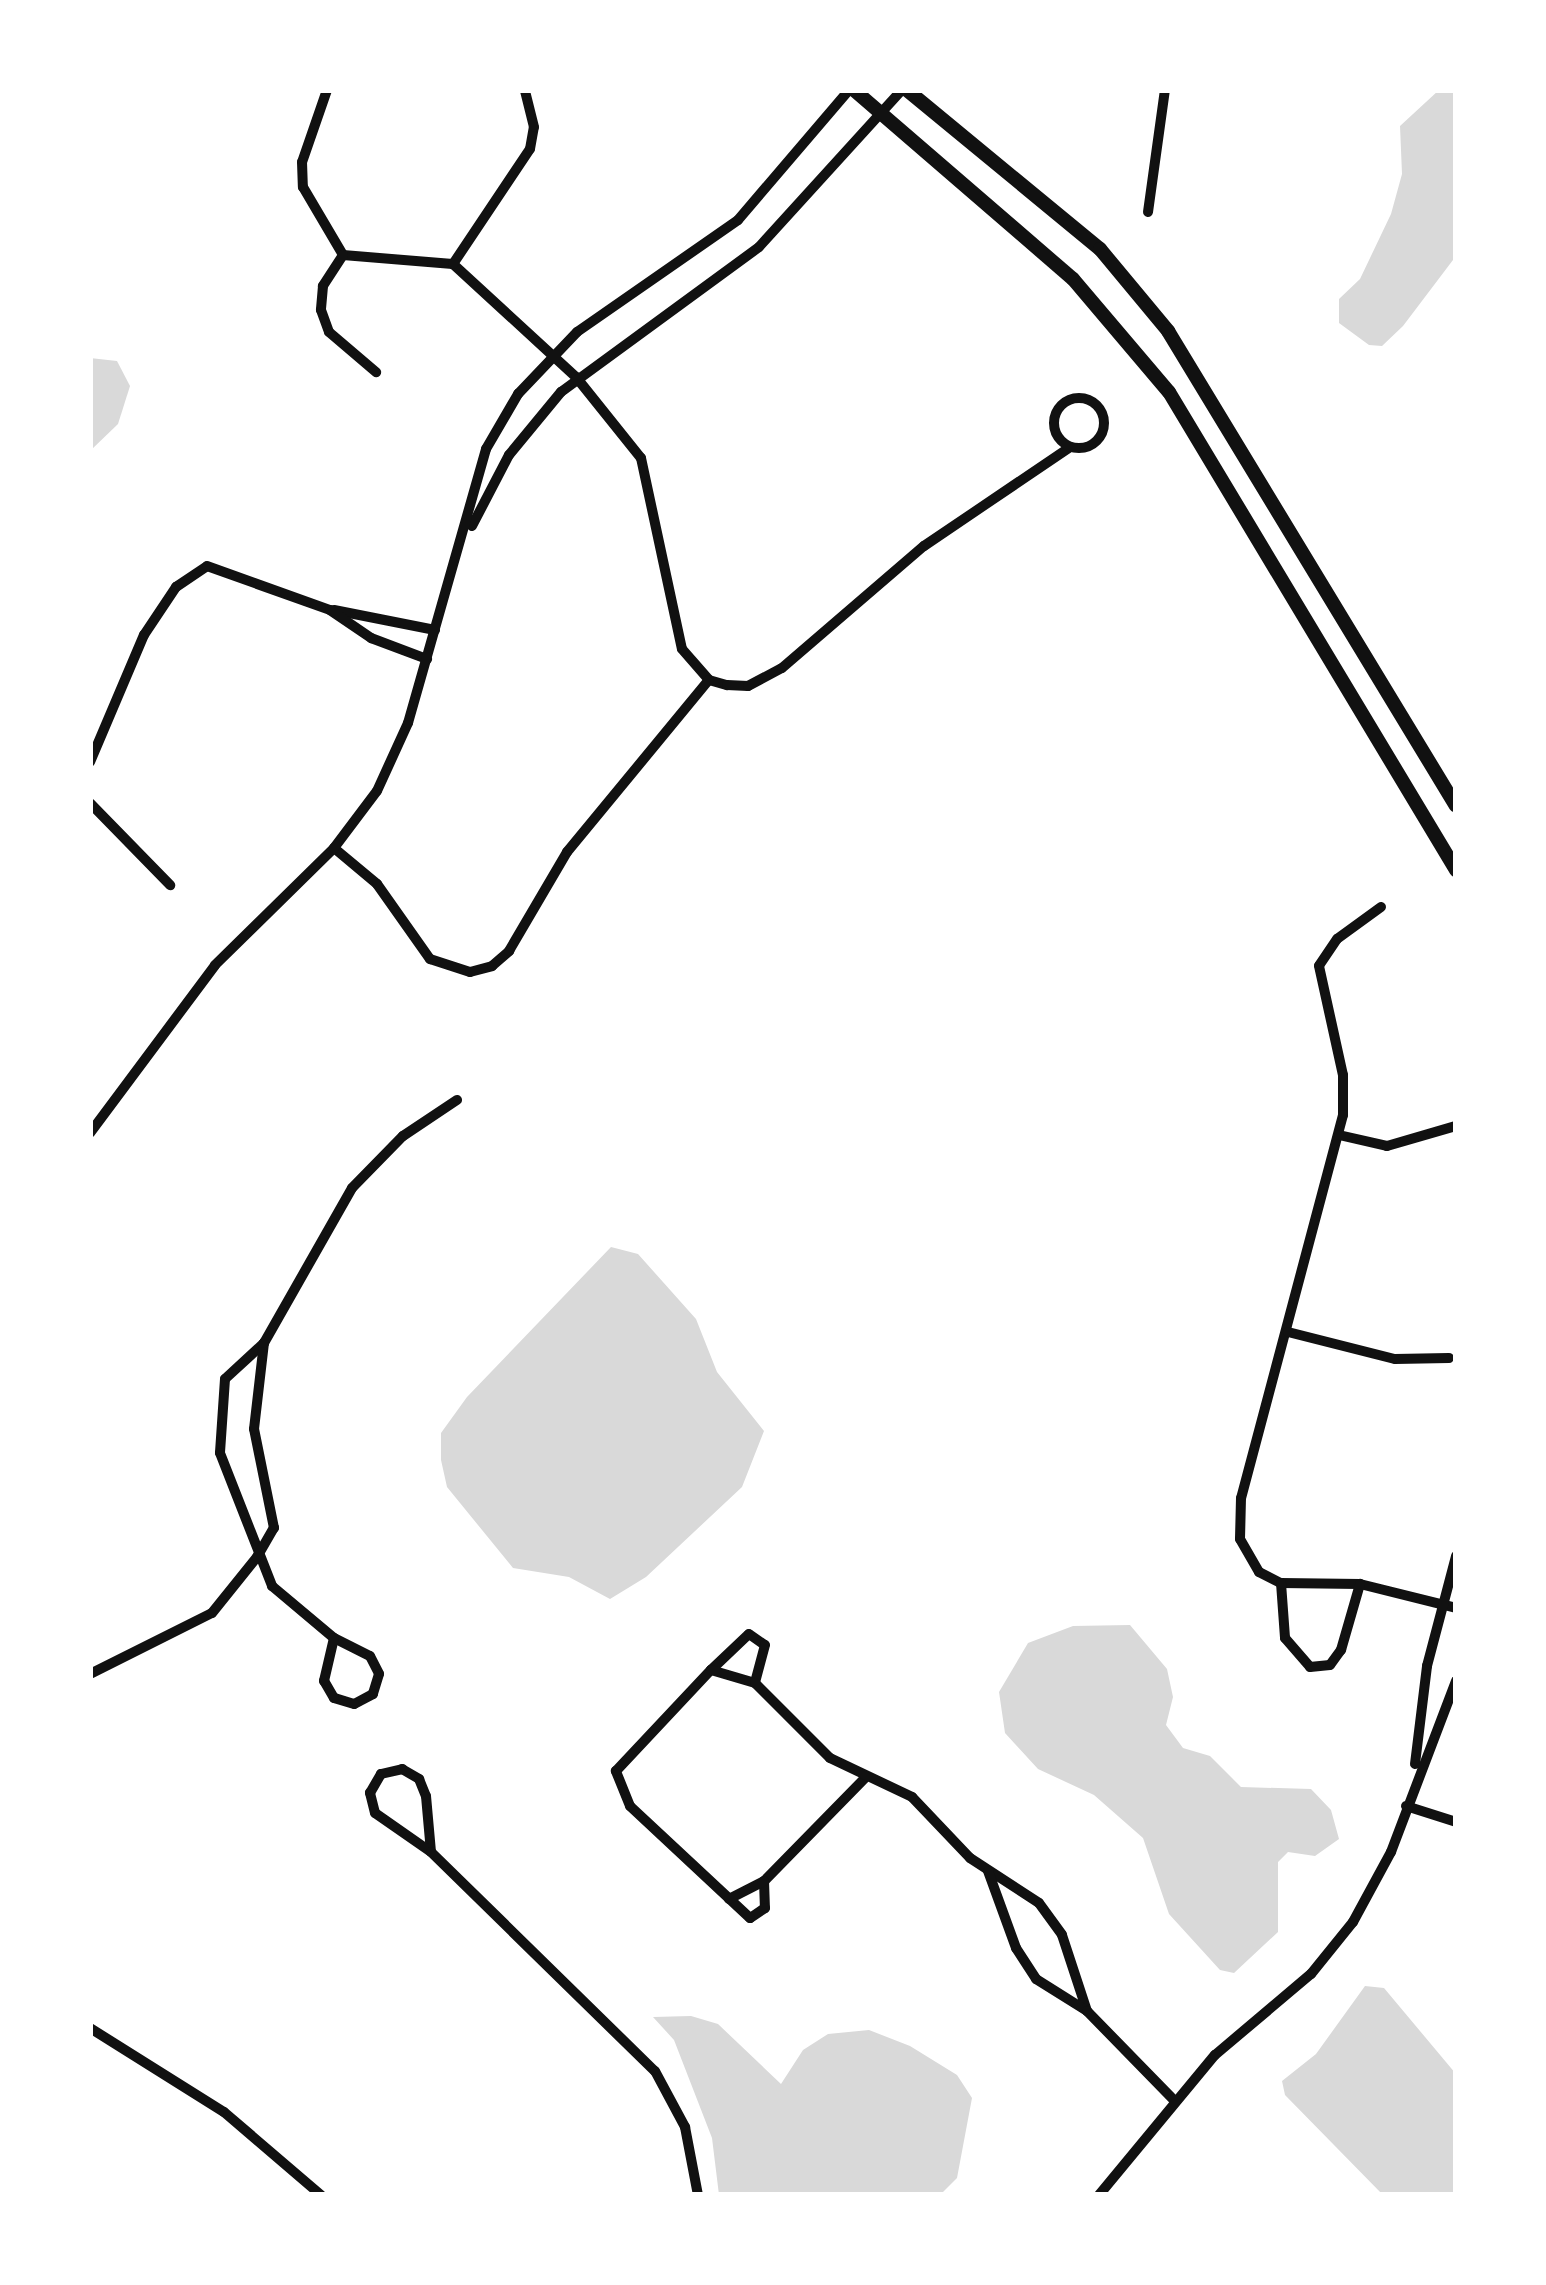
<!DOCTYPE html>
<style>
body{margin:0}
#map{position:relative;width:1546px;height:2285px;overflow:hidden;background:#fff;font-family:"Alegreya Sans",sans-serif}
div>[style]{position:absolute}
.water>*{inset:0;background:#d9d9d9}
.minor>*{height:10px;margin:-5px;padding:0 5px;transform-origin:5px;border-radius:5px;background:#111}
.minor>.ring{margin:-5px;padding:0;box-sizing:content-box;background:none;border:10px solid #111;border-radius:50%}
.tertiary>*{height:14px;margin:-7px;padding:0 7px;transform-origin:7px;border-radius:7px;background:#111}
span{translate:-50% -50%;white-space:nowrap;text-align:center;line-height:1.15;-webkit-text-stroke:9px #fff;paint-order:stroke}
.frame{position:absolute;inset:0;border:93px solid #fff;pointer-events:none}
</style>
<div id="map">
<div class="water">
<i style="clip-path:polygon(1439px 90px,1456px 90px,1456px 256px,1403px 326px,1382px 346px,1369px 345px,1339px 323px,1339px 299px,1360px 279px,1391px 214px,1402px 174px,1400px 126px)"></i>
<i style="clip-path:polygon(90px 358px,117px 361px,130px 386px,118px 424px,90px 451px)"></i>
<i style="clip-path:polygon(611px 1247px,638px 1254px,696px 1319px,717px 1372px,764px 1431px,742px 1487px,646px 1577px,610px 1599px,569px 1577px,513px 1568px,447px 1487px,441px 1460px,441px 1433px,467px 1397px)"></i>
<i style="clip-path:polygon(1130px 1625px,1167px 1669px,1173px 1697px,1166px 1725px,1183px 1748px,1210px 1756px,1241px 1787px,1311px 1789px,1331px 1810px,1339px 1839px,1315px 1856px,1288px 1852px,1278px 1862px,1278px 1932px,1234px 1973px,1220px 1970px,1169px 1914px,1143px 1838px,1094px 1795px,1038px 1769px,1005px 1733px,999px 1692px,1028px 1643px,1073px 1626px)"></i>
<i style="clip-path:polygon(1365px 1986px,1384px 1988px,1456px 2074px,1456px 2195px,1383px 2195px,1285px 2095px,1282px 2081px,1316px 2054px)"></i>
<i style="clip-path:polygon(691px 2016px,718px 2024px,781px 2084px,803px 2050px,828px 2034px,869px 2030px,910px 2046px,957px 2075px,972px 2098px,957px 2178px,940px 2195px,719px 2195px,712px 2138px,674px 2040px,653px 2017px)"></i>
</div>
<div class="minor">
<i style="left:327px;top:90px;width:76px;rotate:109.1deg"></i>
<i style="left:302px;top:162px;width:25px;rotate:88deg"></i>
<i style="left:303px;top:187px;width:79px;rotate:59.5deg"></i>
<i style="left:1148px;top:212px;width:123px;rotate:-82.1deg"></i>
<i style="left:343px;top:255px;width:110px;rotate:4.7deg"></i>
<i style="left:453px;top:264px;width:167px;rotate:42.6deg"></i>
<i style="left:576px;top:377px;width:104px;rotate:51.3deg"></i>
<i style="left:641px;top:458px;width:195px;rotate:77.9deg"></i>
<i style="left:682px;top:649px;width:41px;rotate:48.9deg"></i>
<i style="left:709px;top:680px;width:19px;rotate:16deg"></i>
<i style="left:727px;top:685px;width:21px;rotate:3deg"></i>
<i style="left:748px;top:686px;width:38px;rotate:-28deg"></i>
<i style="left:782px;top:668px;width:187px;rotate:-40.7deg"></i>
<i style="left:924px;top:546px;width:176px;rotate:-34.1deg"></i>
<i style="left:343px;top:255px;width:37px;rotate:123deg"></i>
<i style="left:323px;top:286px;width:24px;rotate:95deg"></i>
<i style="left:321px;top:310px;width:23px;rotate:70deg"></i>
<i style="left:329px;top:332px;width:62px;rotate:40.4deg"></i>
<i style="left:453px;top:264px;width:138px;rotate:-56.2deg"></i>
<i style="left:530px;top:149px;width:22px;rotate:-80deg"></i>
<i style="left:534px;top:127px;width:38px;rotate:-104deg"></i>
<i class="ring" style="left:1054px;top:398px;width:40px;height:40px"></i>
<i style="left:472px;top:526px;width:80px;rotate:-62.5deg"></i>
<i style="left:509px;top:455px;width:82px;rotate:-50.5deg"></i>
<i style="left:561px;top:392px;width:245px;rotate:-36.2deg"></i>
<i style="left:759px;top:247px;width:212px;rotate:-47.7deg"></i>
<i style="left:334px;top:610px;width:103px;rotate:11.2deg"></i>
<i style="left:90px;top:762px;width:138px;rotate:-67deg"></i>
<i style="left:144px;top:635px;width:58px;rotate:-56.3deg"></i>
<i style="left:176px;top:587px;width:37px;rotate:-34deg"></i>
<i style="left:207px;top:566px;width:131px;rotate:19.7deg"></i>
<i style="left:330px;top:610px;width:50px;rotate:34.3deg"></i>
<i style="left:371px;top:638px;width:60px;rotate:20.6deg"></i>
<i style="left:90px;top:803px;width:115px;rotate:45.7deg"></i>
<i style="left:334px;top:848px;width:56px;rotate:39.9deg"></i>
<i style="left:377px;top:884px;width:92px;rotate:54.8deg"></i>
<i style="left:430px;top:959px;width:42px;rotate:18deg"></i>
<i style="left:470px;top:972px;width:23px;rotate:-15deg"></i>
<i style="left:492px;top:966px;width:23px;rotate:-41deg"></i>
<i style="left:509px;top:951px;width:115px;rotate:-59.6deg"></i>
<i style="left:567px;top:852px;width:223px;rotate:-50.5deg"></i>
<i style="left:1381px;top:907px;width:54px;rotate:144deg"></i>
<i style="left:1337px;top:939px;width:32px;rotate:124deg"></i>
<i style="left:1319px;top:966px;width:112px;rotate:77.6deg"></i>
<i style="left:1343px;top:1075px;width:40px;rotate:90deg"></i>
<i style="left:1343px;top:1115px;width:396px;rotate:104.9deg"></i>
<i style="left:1241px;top:1498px;width:41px;rotate:91.4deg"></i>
<i style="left:1240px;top:1539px;width:38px;rotate:60deg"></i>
<i style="left:1259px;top:1572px;width:25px;rotate:27deg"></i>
<i style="left:1281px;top:1583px;width:79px;rotate:0.7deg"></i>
<i style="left:1360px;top:1584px;width:99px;rotate:14deg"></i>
<i style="left:90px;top:1133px;width:209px;rotate:-53.3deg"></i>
<i style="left:215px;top:965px;width:167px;rotate:-44.5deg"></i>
<i style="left:334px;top:848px;width:71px;rotate:-53deg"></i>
<i style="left:377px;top:791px;width:75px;rotate:-65.5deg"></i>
<i style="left:408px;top:723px;width:285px;rotate:-74.1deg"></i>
<i style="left:486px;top:449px;width:64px;rotate:-59.8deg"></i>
<i style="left:518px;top:394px;width:86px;rotate:-46.4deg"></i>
<i style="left:577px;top:332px;width:196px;rotate:-34.8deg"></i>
<i style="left:738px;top:220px;width:171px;rotate:-49.5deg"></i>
<i style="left:1339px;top:1135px;width:49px;rotate:12.9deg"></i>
<i style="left:1387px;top:1146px;width:72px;rotate:-16.2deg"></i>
<i style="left:1288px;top:1332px;width:110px;rotate:14.2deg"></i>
<i style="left:1395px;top:1359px;width:54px;rotate:-1.1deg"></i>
<i style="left:264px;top:1343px;width:53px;rotate:137.3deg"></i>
<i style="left:225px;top:1379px;width:74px;rotate:93.9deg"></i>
<i style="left:220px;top:1453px;width:143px;rotate:68.6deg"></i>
<i style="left:272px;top:1586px;width:81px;rotate:40deg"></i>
<i style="left:1281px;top:1583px;width:55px;rotate:85.8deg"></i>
<i style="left:1285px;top:1638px;width:38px;rotate:49deg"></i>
<i style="left:1310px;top:1667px;width:20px;rotate:-6deg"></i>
<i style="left:1330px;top:1665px;width:19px;rotate:-54deg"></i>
<i style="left:1341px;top:1650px;width:69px;rotate:-73.9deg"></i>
<i style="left:334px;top:1638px;width:40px;rotate:26.6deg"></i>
<i style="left:370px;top:1656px;width:20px;rotate:63deg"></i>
<i style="left:379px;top:1674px;width:21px;rotate:107deg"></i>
<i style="left:373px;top:1694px;width:21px;rotate:152deg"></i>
<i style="left:354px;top:1704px;width:21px;rotate:-163deg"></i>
<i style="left:334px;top:1698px;width:20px;rotate:-120deg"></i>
<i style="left:324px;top:1681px;width:44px;rotate:-76.9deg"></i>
<i style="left:711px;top:1670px;width:52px;rotate:-43.5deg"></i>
<i style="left:749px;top:1634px;width:19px;rotate:35deg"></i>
<i style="left:765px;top:1645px;width:39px;rotate:105deg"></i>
<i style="left:90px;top:1674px;width:136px;rotate:-26.6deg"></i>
<i style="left:212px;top:1613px;width:72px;rotate:-51.2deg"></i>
<i style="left:257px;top:1557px;width:34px;rotate:-60deg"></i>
<i style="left:274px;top:1528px;width:101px;rotate:-101.4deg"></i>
<i style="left:254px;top:1429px;width:87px;rotate:-83.4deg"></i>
<i style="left:264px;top:1343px;width:178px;rotate:-60.4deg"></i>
<i style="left:352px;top:1188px;width:73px;rotate:-45.6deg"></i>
<i style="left:403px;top:1136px;width:65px;rotate:-33.7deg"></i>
<i style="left:1415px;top:1764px;width:99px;rotate:-83deg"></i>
<i style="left:1427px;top:1666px;width:114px;rotate:-75.2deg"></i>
<i style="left:402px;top:1769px;width:20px;rotate:30deg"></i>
<i style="left:419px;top:1779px;width:18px;rotate:68deg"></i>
<i style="left:426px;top:1796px;width:56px;rotate:84.9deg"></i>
<i style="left:431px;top:1852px;width:68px;rotate:-145.1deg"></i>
<i style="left:375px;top:1813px;width:21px;rotate:-104deg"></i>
<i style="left:370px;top:1793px;width:22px;rotate:-60deg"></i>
<i style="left:381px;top:1774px;width:22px;rotate:-13deg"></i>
<i style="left:865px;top:1778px;width:144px;rotate:134.4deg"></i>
<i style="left:764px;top:1881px;width:27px;rotate:88deg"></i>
<i style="left:765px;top:1908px;width:18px;rotate:146deg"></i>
<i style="left:750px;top:1918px;width:164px;rotate:-137deg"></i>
<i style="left:630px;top:1806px;width:38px;rotate:-112deg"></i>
<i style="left:616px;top:1771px;width:139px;rotate:-46.8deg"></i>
<i style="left:711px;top:1670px;width:46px;rotate:16.5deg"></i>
<i style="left:755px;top:1683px;width:106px;rotate:45deg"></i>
<i style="left:830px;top:1758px;width:91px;rotate:25.4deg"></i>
<i style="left:912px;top:1797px;width:84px;rotate:46.4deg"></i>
<i style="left:970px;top:1858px;width:82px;rotate:33.1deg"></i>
<i style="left:1039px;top:1903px;width:39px;rotate:54deg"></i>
<i style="left:1062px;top:1935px;width:80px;rotate:71.8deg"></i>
<i style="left:1406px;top:1806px;width:52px;rotate:17.7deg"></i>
<i style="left:431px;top:1852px;width:313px;rotate:44.4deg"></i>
<i style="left:655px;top:2071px;width:64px;rotate:61.8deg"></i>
<i style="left:685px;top:2127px;width:69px;rotate:79.2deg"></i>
<i style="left:988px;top:1871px;width:82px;rotate:70deg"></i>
<i style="left:1016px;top:1948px;width:37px;rotate:57deg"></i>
<i style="left:1036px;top:1979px;width:60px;rotate:32.1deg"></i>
<i style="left:1087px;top:2011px;width:124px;rotate:45.7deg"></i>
<i style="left:729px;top:1899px;width:39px;rotate:-27deg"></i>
<i style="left:90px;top:2028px;width:158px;rotate:32.1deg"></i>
<i style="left:224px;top:2112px;width:128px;rotate:40.6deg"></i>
<i style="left:1099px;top:2195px;width:182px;rotate:-50.4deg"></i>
<i style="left:1215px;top:2055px;width:126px;rotate:-40.2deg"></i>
<i style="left:1311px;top:1974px;width:67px;rotate:-51.1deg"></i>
<i style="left:1353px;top:1922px;width:80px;rotate:-61.5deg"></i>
<i style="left:1391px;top:1852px;width:183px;rotate:-69.2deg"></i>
</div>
<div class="tertiary">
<i style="left:854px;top:90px;width:289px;rotate:40.8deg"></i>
<i style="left:1073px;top:279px;width:148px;rotate:49.7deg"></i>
<i style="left:1169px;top:392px;width:558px;rotate:59.02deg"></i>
<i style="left:907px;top:90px;width:250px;rotate:39.5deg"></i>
<i style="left:1100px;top:249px;width:107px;rotate:50.3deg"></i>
<i style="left:1168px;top:331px;width:555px;rotate:58.77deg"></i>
</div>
<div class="frame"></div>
</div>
